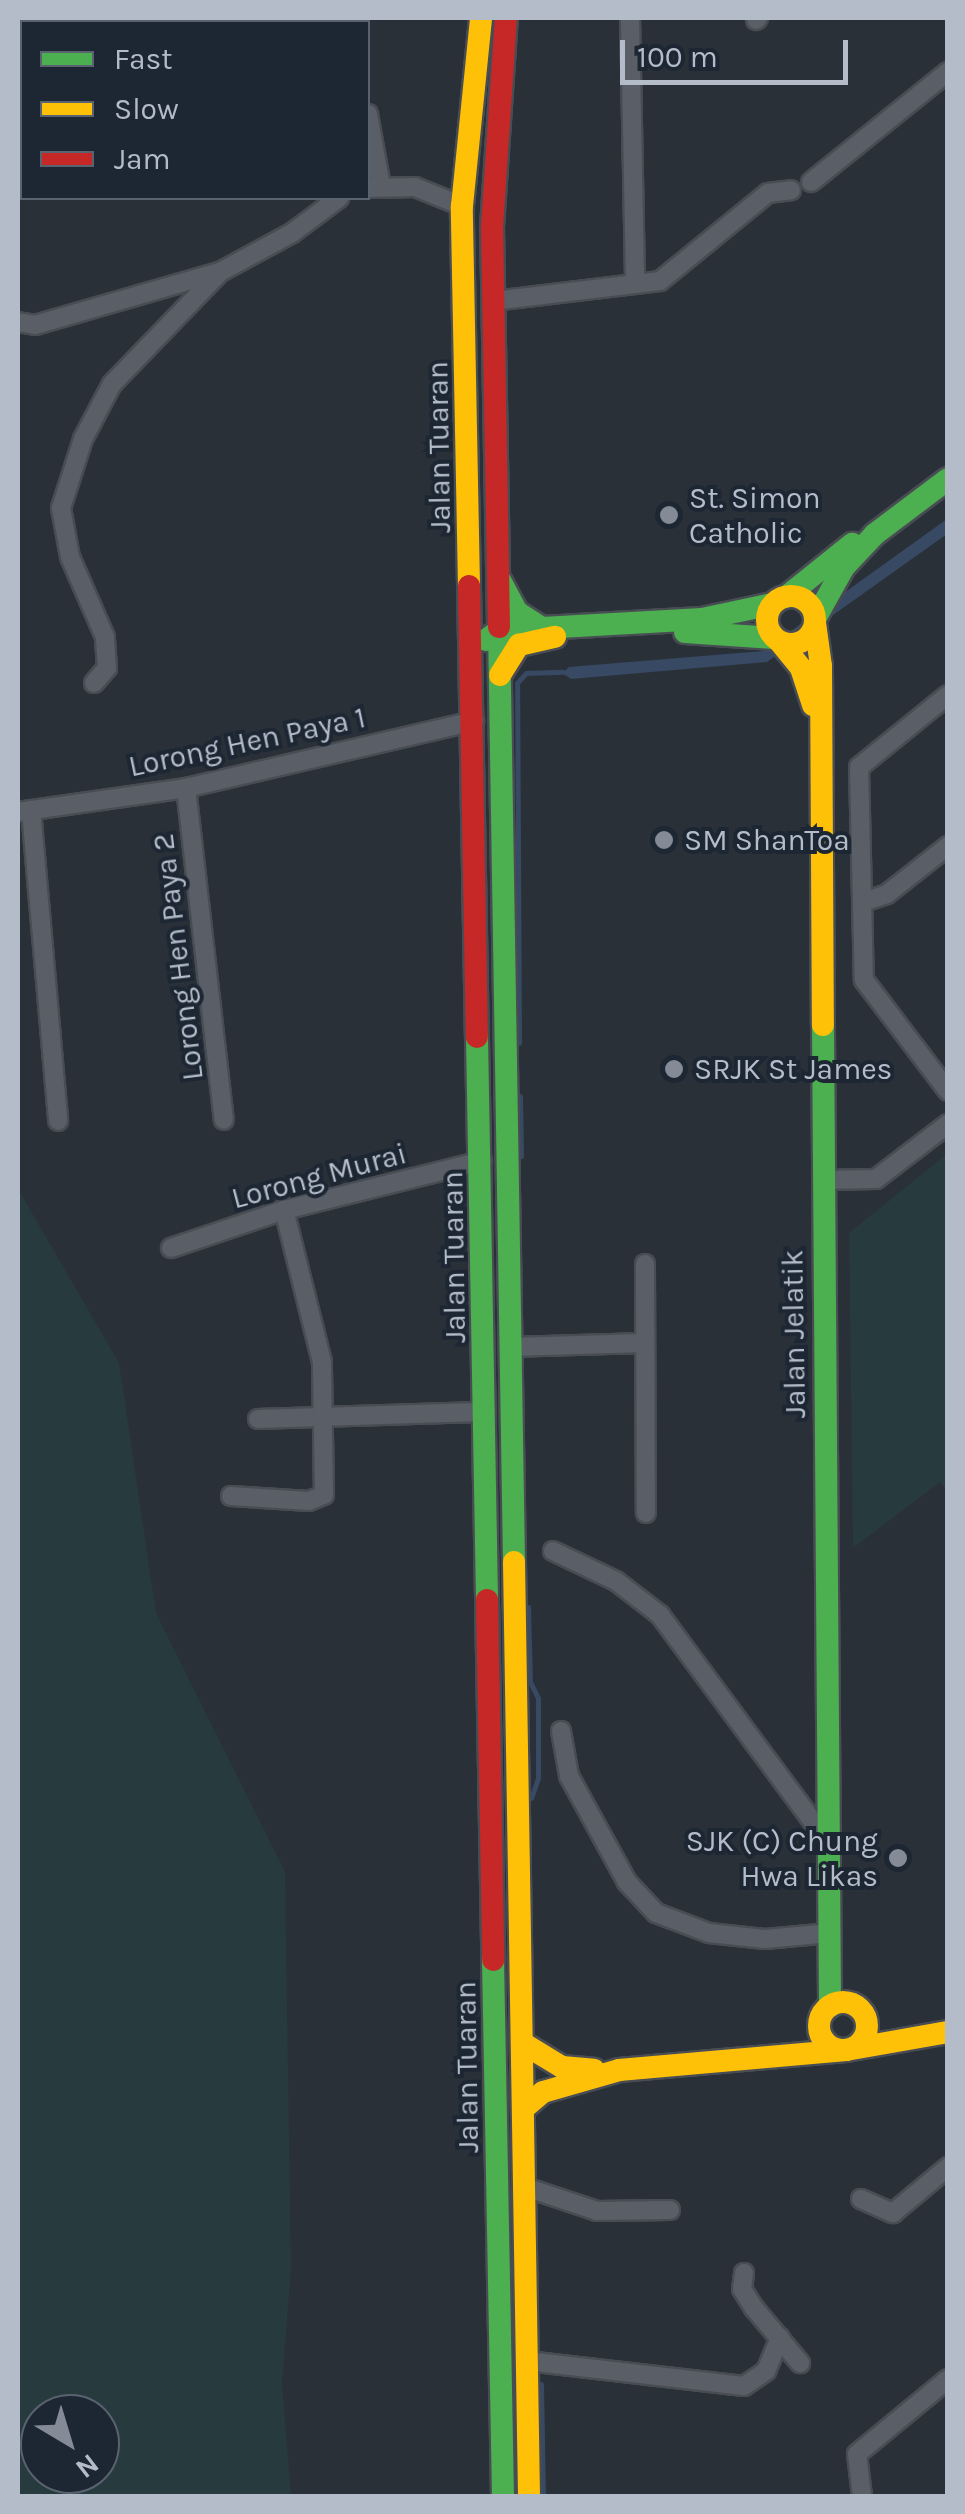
<!DOCTYPE html>
<style>
body{margin:0}
#map{position:relative;width:965px;height:2514px;overflow:hidden;background:#2a3038;font-family:Karla,sans-serif}
div>[style]{position:absolute}
.green>*{inset:0;background:#273a3e}
.water>*{inset:0;background:#384963}
.stream>*{height:5px;margin:-2.5px;padding:0 2.5px;transform-origin:2.5px;border-radius:2.5px;background:#384963}
.roads{filter:drop-shadow(2px 0 #484c53) drop-shadow(-2px 0 #484c53) drop-shadow(0 2px #484c53) drop-shadow(0 -2px #484c53)}
.street>*{height:18px;margin:-9px;padding:0 9px;transform-origin:9px;border-radius:9px;background:#5a5e66}
.fast>*{height:22px;margin:-11px;padding:0 11px;transform-origin:11px;border-radius:11px;background:#4caf50}
.slow>*{height:22px;margin:-11px;padding:0 11px;transform-origin:11px;border-radius:11px;background:#ffc107}
.slow>.ring{margin:-11px;padding:0;box-sizing:content-box;background:none;border:22px solid #ffc107;border-radius:50%}
.jam>*{height:22px;margin:-11px;padding:0 11px;transform-origin:11px;border-radius:11px;background:#c62828}
.dots>*{width:28px;height:28px;translate:-50% -50%;box-sizing:border-box;border:5px solid #1d2633;border-radius:50%}
span{translate:-50% -50%;white-space:nowrap;text-align:center;line-height:1.15;-webkit-text-stroke:8px #1d2633;paint-order:stroke}
.street-label{font-size:30px;color:#b4bcc9}
.poi-label{font-size:30px;color:#b4bcc9}
.left{translate:0 -50%;text-align:left}
.right{translate:-100% -50%;text-align:right}
.frame{position:absolute;inset:0;border:20px solid #b4bcc9;pointer-events:none}
.legend{position:absolute;left:20px;top:20px;width:350px;height:180px;box-sizing:border-box;background:#1d2633;border:2px solid #59626f;margin:0;padding:12px 18px;list-style:none;font-size:30px;color:#b4bcc9}
.legend li{display:flex;align-items:center;gap:20px;height:50px}
.legend b{width:50px;border:2px solid #59626f}
.north{position:absolute;left:20px;top:2394px;width:100px;height:100px;box-sizing:border-box;background:#1d2633;border:2px solid #59626f;border-radius:50%;rotate:142deg;font-size:28px;font-weight:700;line-height:40px;text-align:center;color:#b4bcc9}
.north::after{content:'';display:block;margin:auto;width:35px;height:45px;background:#848b96;clip-path:polygon(50% 0,100% 100%,50% 72%,0 100%)}
.scale{position:absolute;left:620px;top:40px;width:228px;height:45px;box-sizing:border-box;border:5px solid #b4bcc9;border-top:0;padding-left:12px;font-size:30px;line-height:35px;white-space:nowrap;color:#b4bcc9;-webkit-text-stroke:8px #1d2633;paint-order:stroke}
</style>
<div id="map">
<div class="green">
<i style="clip-path:polygon(947px 1154px,947px 1491px,940px 1482px,853px 1548px,849px 1233px)"></i>
<i style="clip-path:polygon(evenodd,18px 1189px,119px 1363px,156px 1613px,285px 1872px,291px 2269px,282px 2382px,291px 2496px,18px 2496px,18px 1189px,100px 2414px,100px 2474px,40px 2474px,40px 2414px,100px 2414px)"></i>
</div>
<div class="water">
<i style="clip-path:polygon(947px 519px,947px 534px,767px 662px,571px 679px,562px 673px,569px 667px,763px 651px)"></i>
</div>
<div class="stream">
<i style="left:519px;top:1043px;width:360px;rotate:-90.3deg"></i>
<i style="left:517px;top:683px;width:13px;rotate:-48deg"></i>
<i style="left:526px;top:673px;width:36px;rotate:-2deg"></i>
<i style="left:520px;top:1096px;width:60px;rotate:89deg"></i>
<i style="left:528px;top:1607px;width:75px;rotate:88.5deg"></i>
<i style="left:530px;top:1682px;width:18px;rotate:63deg"></i>
<i style="left:538px;top:1698px;width:80px;rotate:90deg"></i>
<i style="left:538px;top:1778px;width:21px;rotate:109deg"></i>
<i style="left:541px;top:2384px;width:112px;rotate:89deg"></i>
</div>
<div class="roads">
<div class="street">
<i style="left:630px;top:18px;width:266px;rotate:88.9deg"></i>
<i style="left:756px;top:20px;width:3px;rotate:-45deg"></i>
<i style="left:368px;top:114px;width:73px;rotate:79.8deg"></i>
<i style="left:811px;top:182px;width:176px;rotate:-38.8deg"></i>
<i style="left:368px;top:188px;width:47px;rotate:-1.2deg"></i>
<i style="left:415px;top:187px;width:51px;rotate:22deg"></i>
<i style="left:493px;top:301px;width:168px;rotate:-6.8deg"></i>
<i style="left:660px;top:281px;width:139px;rotate:-39.2deg"></i>
<i style="left:768px;top:193px;width:23px;rotate:-7deg"></i>
<i style="left:18px;top:322px;width:17px;rotate:10deg"></i>
<i style="left:35px;top:325px;width:191px;rotate:-16.1deg"></i>
<i style="left:94px;top:683px;width:20px;rotate:-49deg"></i>
<i style="left:107px;top:668px;width:31px;rotate:-94deg"></i>
<i style="left:105px;top:637px;width:87px;rotate:-113.6deg"></i>
<i style="left:70px;top:557px;width:50px;rotate:-100.4deg"></i>
<i style="left:61px;top:508px;width:72px;rotate:-72.3deg"></i>
<i style="left:83px;top:439px;width:62px;rotate:-62.2deg"></i>
<i style="left:112px;top:384px;width:156px;rotate:-46deg"></i>
<i style="left:220px;top:272px;width:82px;rotate:-28.4deg"></i>
<i style="left:292px;top:233px;width:59px;rotate:-36.7deg"></i>
<i style="left:948px;top:695px;width:114px;rotate:141deg"></i>
<i style="left:859px;top:767px;width:213px;rotate:88.7deg"></i>
<i style="left:864px;top:980px;width:139px;rotate:52.9deg"></i>
<i style="left:186px;top:788px;width:334px;rotate:83.5deg"></i>
<i style="left:31px;top:810px;width:312px;rotate:85deg"></i>
<i style="left:18px;top:812px;width:170px;rotate:-8.1deg"></i>
<i style="left:186px;top:788px;width:296px;rotate:-13.1deg"></i>
<i style="left:863px;top:902px;width:25px;rotate:-18deg"></i>
<i style="left:887px;top:894px;width:78px;rotate:-38.2deg"></i>
<i style="left:823px;top:1180px;width:53px;rotate:-1.1deg"></i>
<i style="left:876px;top:1179px;width:91px;rotate:-37.4deg"></i>
<i style="left:171px;top:1248px;width:119px;rotate:-18.6deg"></i>
<i style="left:284px;top:1210px;width:204px;rotate:-13.9deg"></i>
<i style="left:645px;top:1264px;width:249px;rotate:89.8deg"></i>
<i style="left:511px;top:1347px;width:132px;rotate:-1.7deg"></i>
<i style="left:258px;top:1419px;width:228px;rotate:-1.8deg"></i>
<i style="left:231px;top:1496px;width:78px;rotate:3.7deg"></i>
<i style="left:309px;top:1501px;width:16px;rotate:-22deg"></i>
<i style="left:324px;top:1495px;width:133px;rotate:-90.9deg"></i>
<i style="left:322px;top:1362px;width:157px;rotate:-104deg"></i>
<i style="left:553px;top:1551px;width:70px;rotate:25.5deg"></i>
<i style="left:616px;top:1581px;width:56px;rotate:37.7deg"></i>
<i style="left:660px;top:1615px;width:284px;rotate:53.5deg"></i>
<i style="left:561px;top:1731px;width:46px;rotate:79.9deg"></i>
<i style="left:569px;top:1776px;width:121px;rotate:61.3deg"></i>
<i style="left:627px;top:1882px;width:42px;rotate:46.9deg"></i>
<i style="left:656px;top:1913px;width:57px;rotate:20.7deg"></i>
<i style="left:709px;top:1933px;width:56px;rotate:6.1deg"></i>
<i style="left:765px;top:1939px;width:66px;rotate:-5.2deg"></i>
<i style="left:525px;top:2187px;width:76px;rotate:18.4deg"></i>
<i style="left:597px;top:2211px;width:73px;rotate:-0.8deg"></i>
<i style="left:861px;top:2199px;width:35px;rotate:24deg"></i>
<i style="left:893px;top:2213px;width:72px;rotate:-39.9deg"></i>
<i style="left:744px;top:2273px;width:16px;rotate:97deg"></i>
<i style="left:742px;top:2289px;width:22px;rotate:58deg"></i>
<i style="left:754px;top:2308px;width:72px;rotate:50.1deg"></i>
<i style="left:527px;top:2361px;width:218px;rotate:6.6deg"></i>
<i style="left:744px;top:2386px;width:27px;rotate:-34deg"></i>
<i style="left:766px;top:2371px;width:36px;rotate:-67deg"></i>
<i style="left:862px;top:2496px;width:42px;rotate:-96.8deg"></i>
<i style="left:857px;top:2454px;width:118px;rotate:-39.5deg"></i>
</div>
<div class="fast">
<i style="left:501px;top:582px;width:34px;rotate:62deg"></i>
<i style="left:517px;top:612px;width:30px;rotate:33deg"></i>
<i style="left:542px;top:628px;width:160px;rotate:-3.2deg"></i>
<i style="left:702px;top:619px;width:72px;rotate:-12.1deg"></i>
<i style="left:786px;top:597px;width:85px;rotate:-38.8deg"></i>
<i style="left:815px;top:619px;width:60px;rotate:-60.9deg"></i>
<i style="left:844px;top:567px;width:45px;rotate:-46.8deg"></i>
<i style="left:875px;top:534px;width:91px;rotate:-37deg"></i>
<i style="left:499px;top:627px;width:935px;rotate:89.08deg"></i>
<i style="left:685px;top:632px;width:89px;rotate:3.9deg"></i>
<i style="left:486px;top:640px;width:17px;rotate:-36deg"></i>
<i style="left:500px;top:630px;width:42px;rotate:-2.7deg"></i>
<i style="left:823px;top:1025px;width:981px;rotate:89.59deg"></i>
<i style="left:477px;top:1037px;width:563px;rotate:88.98deg"></i>
<i style="left:493px;top:1960px;width:536px;rotate:88.93deg"></i>
</div>
<div class="slow">
<i style="left:469px;top:586px;width:380px;rotate:-91.1deg"></i>
<i style="left:462px;top:206px;width:189px;rotate:-84.2deg"></i>
<i class="ring" style="left:767px;top:596px;width:26px;height:26px"></i>
<i style="left:815px;top:623px;width:43px;rotate:82.1deg"></i>
<i style="left:821px;top:666px;width:359px;rotate:89.7deg"></i>
<i style="left:780px;top:642px;width:33px;rotate:51deg"></i>
<i style="left:801px;top:668px;width:39px;rotate:72deg"></i>
<i style="left:500px;top:675px;width:36px;rotate:-58deg"></i>
<i style="left:519px;top:645px;width:37px;rotate:-13deg"></i>
<i style="left:514px;top:1562px;width:934px;rotate:89.08deg"></i>
<i class="ring" style="left:819px;top:2002px;width:26px;height:26px"></i>
<i style="left:524px;top:2044px;width:44px;rotate:31.2deg"></i>
<i style="left:562px;top:2067px;width:32px;rotate:5deg"></i>
<i style="left:524px;top:2108px;width:25px;rotate:-40deg"></i>
<i style="left:543px;top:2092px;width:79px;rotate:-16.1deg"></i>
<i style="left:619px;top:2070px;width:228px;rotate:-5deg"></i>
<i style="left:846px;top:2050px;width:104px;rotate:-10deg"></i>
</div>
<div class="jam">
<i style="left:469px;top:586px;width:451px;rotate:89deg"></i>
<i style="left:499px;top:627px;width:400px;rotate:-91deg"></i>
<i style="left:492px;top:227px;width:209px;rotate:-86.2deg"></i>
<i style="left:487px;top:1600px;width:360px;rotate:89deg"></i>
</div>
</div>
<div class="dots">
<i style="left:669px;top:515px;background:#848b96"></i>
<i style="left:664px;top:840px;background:#848b96"></i>
<i style="left:674px;top:1069px;background:#848b96"></i>
<i style="left:898px;top:1858px;background:#848b96"></i>
</div>
<div class="street-label">
<span style="left:439px;top:447px;rotate:-91deg">Jalan Tuaran</span>
<span style="left:247px;top:742px;rotate:-12deg">Lorong Hen Paya 1</span>
<span style="left:178px;top:957px;rotate:-97deg">Lorong Hen Paya 2</span>
<span style="left:319px;top:1176px;rotate:-15deg">Lorong Murai</span>
<span style="left:454px;top:1257px;rotate:-91deg">Jalan Tuaran</span>
<span style="left:794px;top:1334px;rotate:-91deg">Jalan Jelatik</span>
<span style="left:467px;top:2067px;rotate:-91deg">Jalan Tuaran</span>
</div>
<div class="poi-label">
<span class="left" style="left:689px;top:515px">St. Simon<br>Catholic</span>
<span class="left" style="left:684px;top:840px">SM ShanToa</span>
<span class="left" style="left:694px;top:1069px">SRJK St James</span>
<span class="right" style="left:878px;top:1858px">SJK (C) Chung<br>Hwa Likas</span>
</div>
<div class="frame"></div>
<ul class="legend">
<li><b style="height:12px;background:#4caf50"></b>Fast</li>
<li><b style="height:12px;background:#ffc107"></b>Slow</li>
<li><b style="height:12px;background:#c62828"></b>Jam</li>
</ul>
<div class="north">N</div>
<div class="scale">100 m</div>
</div>
